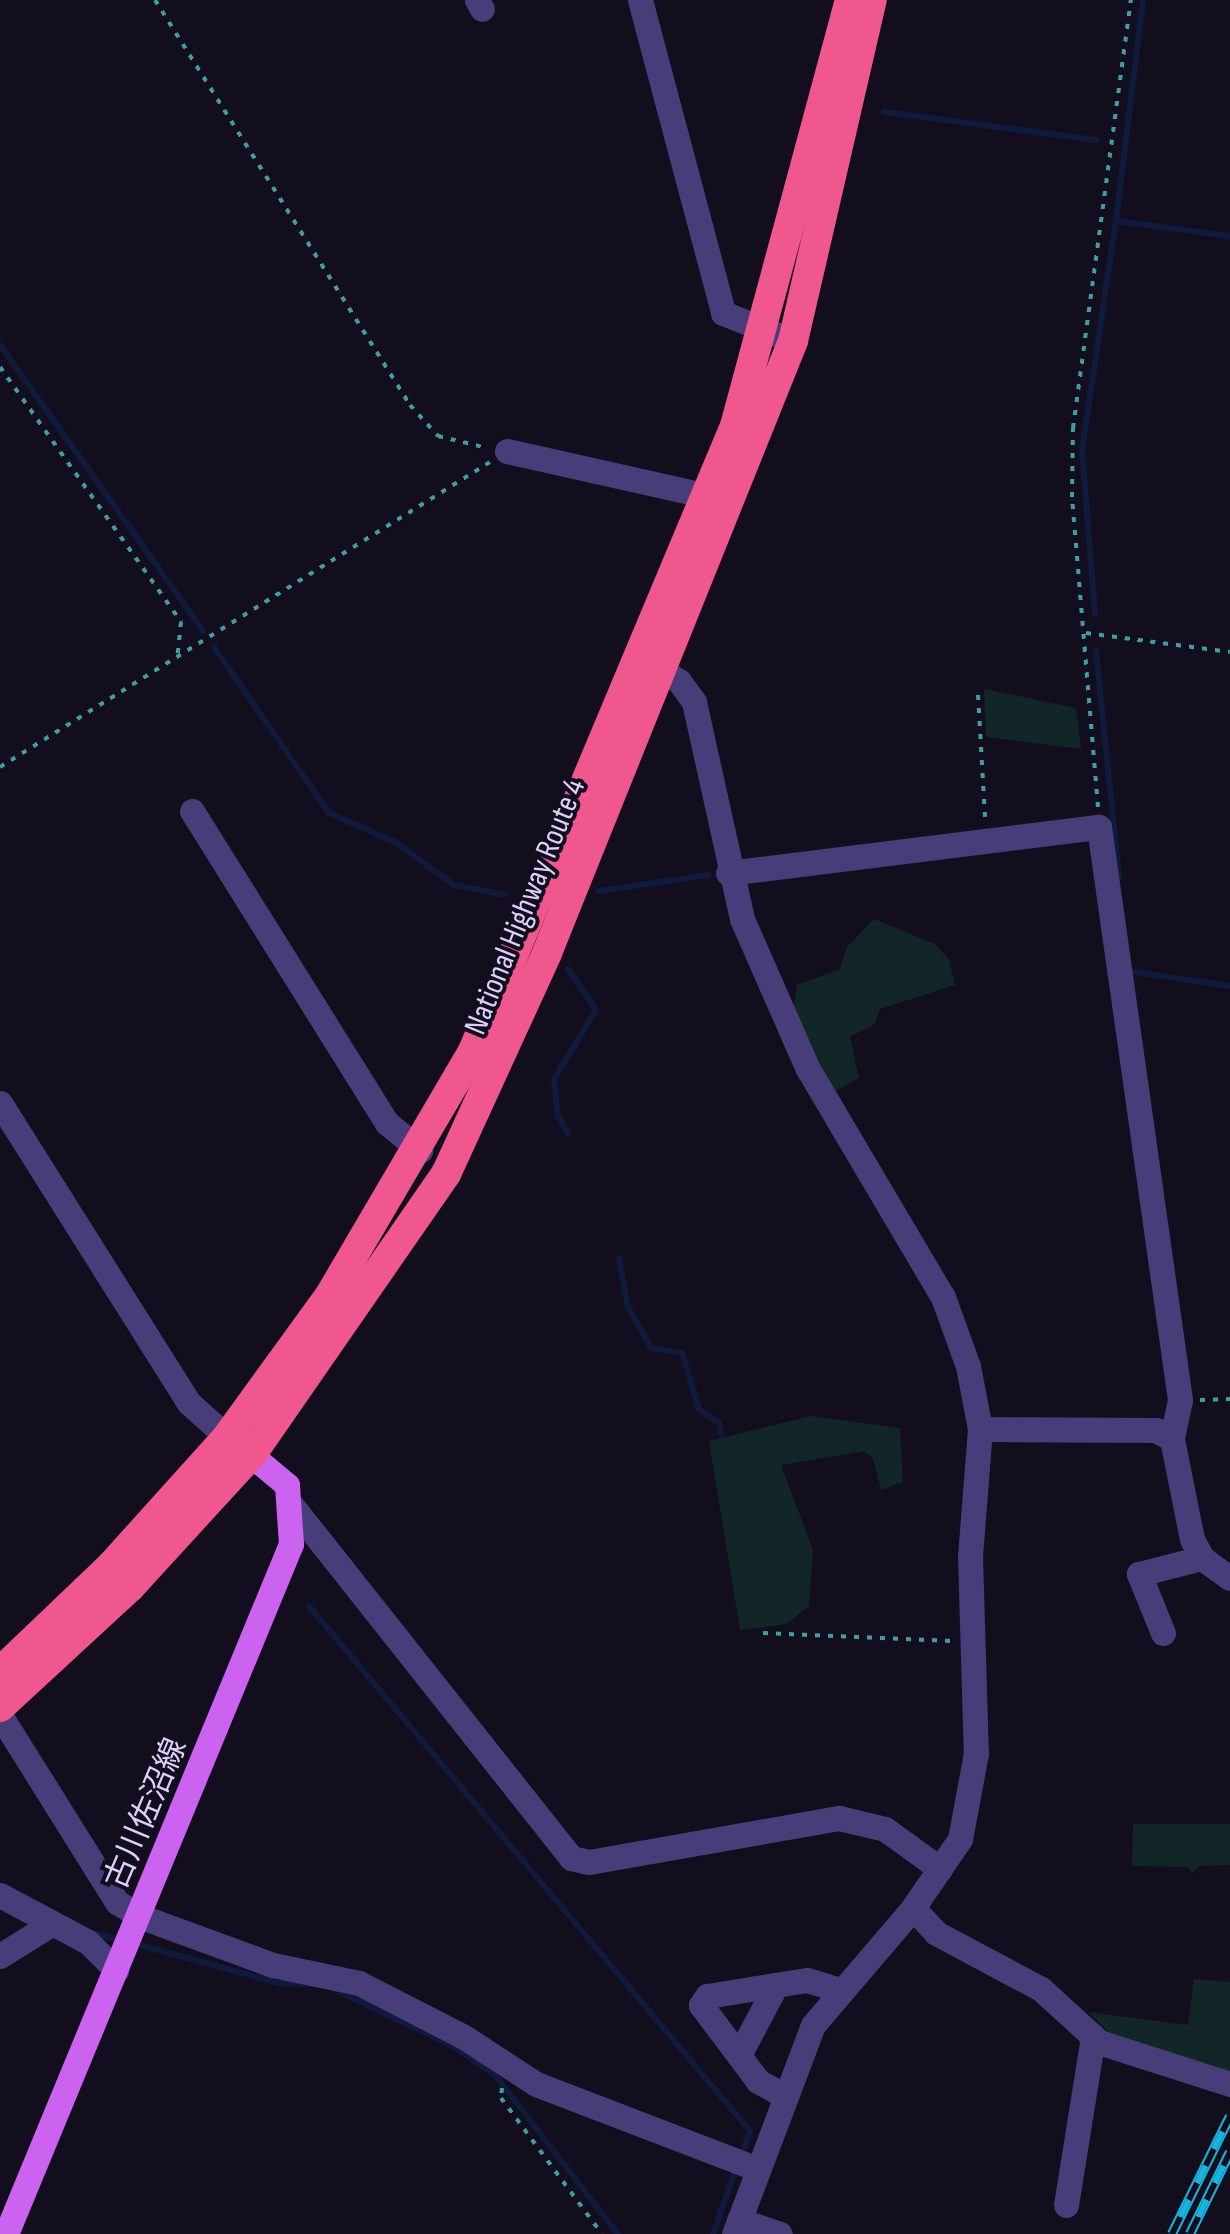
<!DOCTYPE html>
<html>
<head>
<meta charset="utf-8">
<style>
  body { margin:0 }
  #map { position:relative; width:1230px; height:2234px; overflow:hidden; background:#130e1e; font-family:"Sofia Sans Condensed","Noto Sans JP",sans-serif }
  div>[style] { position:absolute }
  .green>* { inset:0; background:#122627 }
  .stream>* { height:6px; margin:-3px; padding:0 3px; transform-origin:3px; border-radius:3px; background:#0f1b3c }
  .path>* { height:4px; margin-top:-2px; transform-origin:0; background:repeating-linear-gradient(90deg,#39a0a5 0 5px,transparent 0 13px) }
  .minor>* { height:25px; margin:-12.5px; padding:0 12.5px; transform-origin:12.5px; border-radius:12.5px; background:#473e79 }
  .major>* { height:25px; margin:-12.5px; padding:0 12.5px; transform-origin:12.5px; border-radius:12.5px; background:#cb62f0 }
  .highway>* { height:30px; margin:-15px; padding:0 15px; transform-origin:15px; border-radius:15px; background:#ef578e }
  .rail>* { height:10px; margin-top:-5px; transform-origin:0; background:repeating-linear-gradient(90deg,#130e1e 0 19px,#16b5e0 0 38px); box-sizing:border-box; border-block:2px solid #16b5e0 }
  span { translate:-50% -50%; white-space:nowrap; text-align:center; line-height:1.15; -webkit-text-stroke:8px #130e1e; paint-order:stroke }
  .street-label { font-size:32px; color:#dad0fa }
</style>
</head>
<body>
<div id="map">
  <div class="green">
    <i style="clip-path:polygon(984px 689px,1076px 708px,1081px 749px,986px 737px)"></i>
    <i style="clip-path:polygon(874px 919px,935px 944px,949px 960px,955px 985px,880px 1009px,875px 1024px,850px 1037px,859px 1078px,833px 1092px,793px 1010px,797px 985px,840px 969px,847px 947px)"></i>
    <i style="clip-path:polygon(811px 1416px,900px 1428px,903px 1482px,881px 1490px,873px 1459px,864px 1451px,781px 1465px,813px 1550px,809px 1606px,787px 1624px,740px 1630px,709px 1441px)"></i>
    <i style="clip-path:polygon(1133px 1824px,1230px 1824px,1230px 1865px,1199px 1866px,1192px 1874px,1187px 1867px,1132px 1866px)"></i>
    <i style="clip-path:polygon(1194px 1979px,1230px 1982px,1230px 2073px,1115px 2038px,1088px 2012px,1188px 2025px)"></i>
  </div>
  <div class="stream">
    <i style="left:1143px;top:0;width:223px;rotate:97deg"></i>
    <i style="left:1116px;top:221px;width:115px;rotate:7.5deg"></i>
    <i style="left:884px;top:112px;width:214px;rotate:7.5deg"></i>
    <i style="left:0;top:345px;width:351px;rotate:54.6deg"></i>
    <i style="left:1095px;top:614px;width:165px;rotate:-94.5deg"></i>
    <i style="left:1082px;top:450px;width:232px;rotate:-81.6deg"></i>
    <i style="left:214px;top:647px;width:202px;rotate:55.3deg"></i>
    <i style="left:329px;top:813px;width:72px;rotate:23.7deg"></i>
    <i style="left:395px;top:842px;width:73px;rotate:36.1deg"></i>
    <i style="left:454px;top:885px;width:52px;rotate:11.1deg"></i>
    <i style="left:1096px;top:651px;width:228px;rotate:84.2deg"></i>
    <i style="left:599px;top:891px;width:111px;rotate:-8.3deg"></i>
    <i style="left:568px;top:969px;width:50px;rotate:55.7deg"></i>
    <i style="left:596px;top:1010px;width:81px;rotate:121.3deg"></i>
    <i style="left:554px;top:1079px;width:37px;rotate:84deg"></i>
    <i style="left:558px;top:1116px;width:20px;rotate:60deg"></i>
    <i style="left:1128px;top:971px;width:103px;rotate:8.4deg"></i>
    <i style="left:619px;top:1259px;width:49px;rotate:79.4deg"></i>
    <i style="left:628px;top:1307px;width:47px;rotate:60.7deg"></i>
    <i style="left:651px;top:1348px;width:31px;rotate:9deg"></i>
    <i style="left:682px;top:1353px;width:59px;rotate:73.1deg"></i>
    <i style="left:699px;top:1409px;width:24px;rotate:35deg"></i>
    <i style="left:719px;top:1423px;width:12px;rotate:76deg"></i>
    <i style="left:309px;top:1606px;width:686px;rotate:49.97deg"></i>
    <i style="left:750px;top:2131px;width:28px;rotate:109deg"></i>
    <i style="left:93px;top:1933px;width:28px;rotate:15deg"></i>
    <i style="left:132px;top:1943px;width:152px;rotate:15.2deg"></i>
    <i style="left:279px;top:1983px;width:30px;rotate:2deg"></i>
    <i style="left:336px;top:1990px;width:127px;rotate:25.6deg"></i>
    <i style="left:451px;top:2045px;width:53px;rotate:34.3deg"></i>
    <i style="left:495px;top:2075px;width:201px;rotate:52.3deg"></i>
    <i style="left:713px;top:2234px;width:69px;rotate:-70.5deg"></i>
  </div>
  <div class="path">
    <i style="left:155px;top:0;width:479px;rotate:57.8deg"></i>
    <i style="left:410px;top:405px;width:42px;rotate:47.9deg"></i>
    <i style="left:438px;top:436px;width:50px;rotate:13.8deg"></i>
    <i style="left:0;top:367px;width:313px;rotate:54.6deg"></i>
    <i style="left:181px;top:622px;width:36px;rotate:96deg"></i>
    <i style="left:1086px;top:633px;width:145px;rotate:7.5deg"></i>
    <i style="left:978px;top:695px;width:122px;rotate:86.7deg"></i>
    <i style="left:0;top:767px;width:577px;rotate:-31.9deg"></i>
    <i style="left:1098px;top:807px;width:311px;rotate:-94.8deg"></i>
    <i style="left:1072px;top:497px;width:69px;rotate:-89.2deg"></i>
    <i style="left:1073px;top:428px;width:432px;rotate:-82.3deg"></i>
    <i style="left:1200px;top:1400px;width:30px;rotate:-2deg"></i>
    <i style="left:763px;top:1633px;width:189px;rotate:2.4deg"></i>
    <i style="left:502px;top:2088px;width:10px;rotate:96deg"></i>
    <i style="left:501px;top:2098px;width:169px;rotate:53.4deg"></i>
  </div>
  <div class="minor">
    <i style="left:477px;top:0;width:10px;rotate:61deg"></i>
    <i style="left:640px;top:0;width:324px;rotate:75.1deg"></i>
    <i style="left:723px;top:313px;width:75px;rotate:21.8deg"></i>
    <i style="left:507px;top:451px;width:206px;rotate:12.6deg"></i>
    <i style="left:644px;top:660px;width:41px;rotate:31deg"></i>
    <i style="left:679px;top:681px;width:26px;rotate:54deg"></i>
    <i style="left:694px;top:702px;width:222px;rotate:77.5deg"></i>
    <i style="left:742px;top:919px;width:164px;rotate:66.3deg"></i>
    <i style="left:808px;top:1069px;width:265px;rotate:59.4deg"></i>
    <i style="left:943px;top:1297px;width:73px;rotate:70.1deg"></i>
    <i style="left:968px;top:1366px;width:64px;rotate:79.2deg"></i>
    <i style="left:980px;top:1429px;width:127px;rotate:94.5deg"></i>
    <i style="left:970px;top:1556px;width:197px;rotate:88.3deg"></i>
    <i style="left:976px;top:1753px;width:87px;rotate:100.5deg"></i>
    <i style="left:960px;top:1839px;width:83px;rotate:124.3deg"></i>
    <i style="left:913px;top:1908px;width:154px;rotate:130.5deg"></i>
    <i style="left:813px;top:2025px;width:223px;rotate:110.7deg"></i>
    <i style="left:192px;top:811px;width:368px;rotate:58deg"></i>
    <i style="left:387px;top:1123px;width:43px;rotate:39.3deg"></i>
    <i style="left:728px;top:873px;width:374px;rotate:-7.1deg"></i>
    <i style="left:1099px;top:827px;width:579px;rotate:81.95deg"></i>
    <i style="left:1180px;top:1400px;width:40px;rotate:102deg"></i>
    <i style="left:0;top:1103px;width:355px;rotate:57.8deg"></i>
    <i style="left:189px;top:1403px;width:51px;rotate:41.8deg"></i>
    <i style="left:980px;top:1429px;width:176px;rotate:0.3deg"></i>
    <i style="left:1156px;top:1430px;width:18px;rotate:29deg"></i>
    <i style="left:1172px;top:1439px;width:102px;rotate:78.7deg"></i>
    <i style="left:1192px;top:1539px;width:21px;rotate:62deg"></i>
    <i style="left:1202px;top:1558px;width:34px;rotate:36deg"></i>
    <i style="left:293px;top:1507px;width:448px;rotate:51.6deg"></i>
    <i style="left:571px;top:1858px;width:18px;rotate:13deg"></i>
    <i style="left:589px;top:1862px;width:254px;rotate:-10deg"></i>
    <i style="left:839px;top:1818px;width:47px;rotate:13.4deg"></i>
    <i style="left:885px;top:1829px;width:68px;rotate:36deg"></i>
    <i style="left:1163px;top:1633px;width:64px;rotate:-112.1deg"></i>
    <i style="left:1139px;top:1574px;width:65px;rotate:-14.3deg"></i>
    <i style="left:0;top:1715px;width:221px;rotate:58deg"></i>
    <i style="left:117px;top:1902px;width:26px;rotate:32deg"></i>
    <i style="left:139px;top:1916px;width:143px;rotate:20.1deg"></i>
    <i style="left:273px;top:1965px;width:88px;rotate:11.8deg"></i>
    <i style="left:359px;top:1983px;width:118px;rotate:27.2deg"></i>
    <i style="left:464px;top:2037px;width:86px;rotate:33.1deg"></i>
    <i style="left:536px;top:2084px;width:237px;rotate:21deg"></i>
    <i style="left:0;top:1895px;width:100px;rotate:28.1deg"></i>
    <i style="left:88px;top:1942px;width:40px;rotate:45deg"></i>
    <i style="left:913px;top:1908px;width:34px;rotate:47deg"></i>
    <i style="left:936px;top:1933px;width:119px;rotate:28.1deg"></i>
    <i style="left:1041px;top:1989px;width:79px;rotate:42.4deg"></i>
    <i style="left:1099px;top:2042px;width:138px;rotate:17.8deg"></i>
    <i style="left:0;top:1956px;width:60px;rotate:-32.1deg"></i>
    <i style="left:739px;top:2055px;width:79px;rotate:-62.1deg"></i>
    <i style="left:783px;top:2095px;width:29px;rotate:-151deg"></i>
    <i style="left:758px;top:2081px;width:95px;rotate:-126.9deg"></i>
    <i style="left:701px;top:2005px;width:11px;rotate:-56deg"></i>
    <i style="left:707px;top:1996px;width:101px;rotate:-9.1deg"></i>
    <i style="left:807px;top:1980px;width:34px;rotate:17deg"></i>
    <i style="left:1066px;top:2205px;width:171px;rotate:-80.9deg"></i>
    <i style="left:739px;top:2220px;width:43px;rotate:18.9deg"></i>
  </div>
  <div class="major">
    <i style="left:6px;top:2234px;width:747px;rotate:-67.56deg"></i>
    <i style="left:291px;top:1544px;width:59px;rotate:-93.9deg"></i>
    <i style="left:287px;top:1485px;width:64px;rotate:-140.1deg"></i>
  </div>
  <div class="highway">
    <i style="left:0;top:1672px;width:153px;rotate:-43.7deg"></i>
    <i style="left:111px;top:1566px;width:173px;rotate:-48deg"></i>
    <i style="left:227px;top:1437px;width:175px;rotate:-54deg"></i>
    <i style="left:330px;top:1295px;width:283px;rotate:-59.6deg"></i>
    <i style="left:473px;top:1051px;width:678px;rotate:-67.26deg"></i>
    <i style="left:735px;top:426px;width:441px;rotate:-74.9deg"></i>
    <i style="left:0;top:1707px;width:177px;rotate:-42.7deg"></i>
    <i style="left:130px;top:1587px;width:180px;rotate:-47.5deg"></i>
    <i style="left:252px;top:1454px;width:341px;rotate:-55.3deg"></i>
    <i style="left:446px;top:1174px;width:243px;rotate:-65.4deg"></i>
    <i style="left:547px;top:953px;width:660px;rotate:-68.1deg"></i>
    <i style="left:793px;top:341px;width:350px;rotate:-77deg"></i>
  </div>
  <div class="rail">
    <i style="left:1172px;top:2234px;width:131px;rotate:-63.8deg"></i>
    <i style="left:1190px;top:2234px;width:91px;rotate:-64deg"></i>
  </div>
  <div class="street-label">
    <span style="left:526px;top:907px;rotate:-68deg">National Highway Route 4</span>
    <span style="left:147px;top:1814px;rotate:-67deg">古川佐沼線</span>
  </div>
</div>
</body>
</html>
